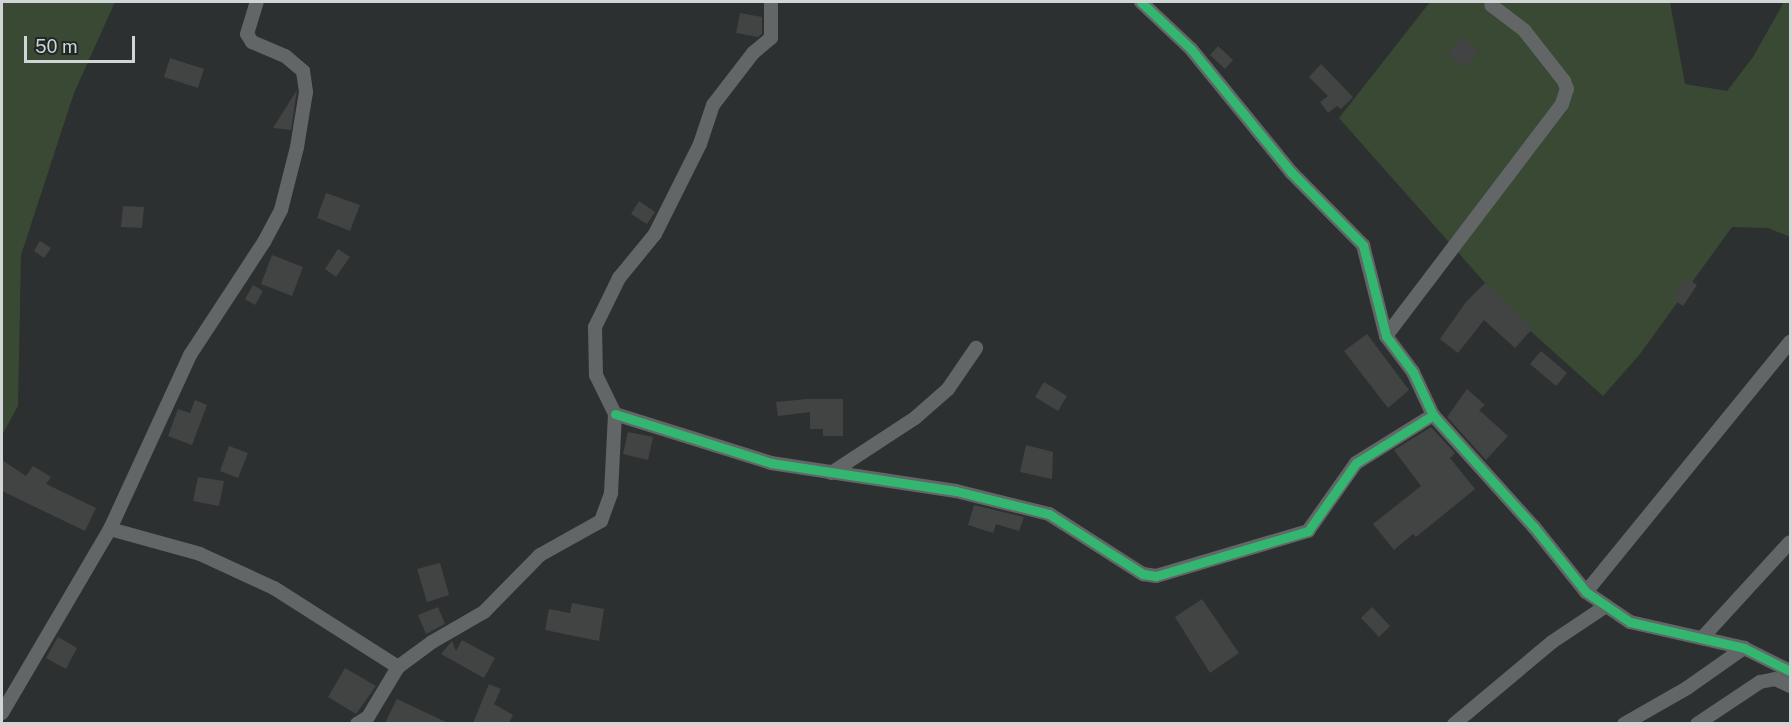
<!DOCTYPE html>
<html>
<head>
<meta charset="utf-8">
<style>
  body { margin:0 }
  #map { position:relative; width:1792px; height:725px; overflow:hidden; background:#2c3030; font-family:"Public Sans",sans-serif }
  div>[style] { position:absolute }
  .green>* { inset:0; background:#394933 }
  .building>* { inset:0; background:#414443 }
  .minor>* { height:14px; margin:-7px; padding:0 7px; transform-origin:7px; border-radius:7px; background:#636666 }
  .cycleway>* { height:9px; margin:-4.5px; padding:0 4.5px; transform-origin:4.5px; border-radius:4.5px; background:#33b770 }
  span { translate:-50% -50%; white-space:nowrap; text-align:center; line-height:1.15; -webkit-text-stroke:4.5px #202828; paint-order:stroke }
  .frame { position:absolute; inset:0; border:3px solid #d0d5d5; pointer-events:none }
  .scale { position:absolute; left:24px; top:36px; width:111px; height:27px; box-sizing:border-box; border:3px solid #d0d5d5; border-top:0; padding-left:8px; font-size:18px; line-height:21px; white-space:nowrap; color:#d0d5d5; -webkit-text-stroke:4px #202828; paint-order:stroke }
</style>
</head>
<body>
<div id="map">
  <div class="green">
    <i style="clip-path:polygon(2px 2px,115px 2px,74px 93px,21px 255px,18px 406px,2px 435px)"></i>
    <i style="clip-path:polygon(1430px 2px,1670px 2px,1685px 84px,1727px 91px,1753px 57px,1784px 2px,1790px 2px,1790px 237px,1768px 228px,1732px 227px,1640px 354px,1603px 396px,1517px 319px,1339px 118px)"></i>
  </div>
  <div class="building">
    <i style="clip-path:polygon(740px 13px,762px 17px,762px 34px,758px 37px,736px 33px)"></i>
    <i style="clip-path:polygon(1461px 36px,1479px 49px,1466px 68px,1448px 55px)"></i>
    <i style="clip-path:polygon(1218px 46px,1233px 60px,1225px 69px,1210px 55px)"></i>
    <i style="clip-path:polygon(170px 58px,204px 69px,198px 88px,164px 77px)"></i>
    <i style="clip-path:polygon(1321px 64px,1353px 97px,1341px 109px,1337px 106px,1328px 113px,1320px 102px,1328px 96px,1309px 77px)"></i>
    <i style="clip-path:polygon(297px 90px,291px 130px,273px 128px)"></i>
    <i style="clip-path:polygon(326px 193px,360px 205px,350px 231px,317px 218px)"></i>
    <i style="clip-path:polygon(639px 201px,655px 212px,647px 224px,631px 214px)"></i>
    <i style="clip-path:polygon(123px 206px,144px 207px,142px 228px,121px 227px)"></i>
    <i style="clip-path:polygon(40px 241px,51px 248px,44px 258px,34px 251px)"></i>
    <i style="clip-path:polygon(338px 249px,350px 257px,336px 277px,325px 269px)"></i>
    <i style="clip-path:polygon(272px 255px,303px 267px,292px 296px,261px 284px)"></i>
    <i style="clip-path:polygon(1686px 277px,1697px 285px,1683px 306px,1672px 299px)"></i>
    <i style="clip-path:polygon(1485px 283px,1533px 328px,1515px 348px,1484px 320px,1458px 353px,1440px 339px,1466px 302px)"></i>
    <i style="clip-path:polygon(253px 285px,263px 291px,255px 305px,245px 299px)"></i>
    <i style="clip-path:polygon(1367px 334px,1409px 390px,1388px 408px,1344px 351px)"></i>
    <i style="clip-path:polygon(1541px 351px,1567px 373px,1556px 386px,1530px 364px)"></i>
    <i style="clip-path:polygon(1044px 382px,1067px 396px,1058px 411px,1035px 397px)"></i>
    <i style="clip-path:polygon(1467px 389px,1485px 405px,1479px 410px,1508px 436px,1486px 460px,1447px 417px)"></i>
    <i style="clip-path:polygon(807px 399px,843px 399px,843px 436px,823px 436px,823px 429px,810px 429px,810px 412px,778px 416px,776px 402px)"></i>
    <i style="clip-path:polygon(195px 400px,207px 405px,192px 445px,168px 436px,178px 409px,190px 413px)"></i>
    <i style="clip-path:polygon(1431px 427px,1455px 453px,1450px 458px,1475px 489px,1416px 537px,1413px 534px,1394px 550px,1373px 524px,1421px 486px,1394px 450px)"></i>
    <i style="clip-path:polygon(628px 432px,653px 437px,648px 460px,623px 454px)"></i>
    <i style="clip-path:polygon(1026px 445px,1053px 452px,1052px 479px,1020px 472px)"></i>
    <i style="clip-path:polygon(229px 446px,248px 453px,238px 478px,220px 471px)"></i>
    <i style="clip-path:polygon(2px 460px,26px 476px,33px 466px,51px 477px,46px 484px,96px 508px,85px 531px,2px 491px)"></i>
    <i style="clip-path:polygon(198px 477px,224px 481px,219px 506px,193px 501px)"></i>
    <i style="clip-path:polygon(974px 505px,1024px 517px,1019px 531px,996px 524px,993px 533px,968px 525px)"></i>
    <i style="clip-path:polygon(440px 563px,449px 595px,427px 602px,417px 569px)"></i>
    <i style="clip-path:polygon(1202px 599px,1239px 653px,1210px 673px,1175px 617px)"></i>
    <i style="clip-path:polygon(572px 603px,604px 609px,599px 641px,545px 630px,549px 609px,570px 613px)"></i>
    <i style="clip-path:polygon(438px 607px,445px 624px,426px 634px,418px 615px)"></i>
    <i style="clip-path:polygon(1372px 607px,1390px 626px,1379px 637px,1361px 618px)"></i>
    <i style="clip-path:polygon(58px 637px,77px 648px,66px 669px,46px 658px)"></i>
    <i style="clip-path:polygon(462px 640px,495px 658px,484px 678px,441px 654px,452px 641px,456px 651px)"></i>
    <i style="clip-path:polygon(345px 668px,376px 686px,356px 714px,328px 697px)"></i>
    <i style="clip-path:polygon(489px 684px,501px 689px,494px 704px,513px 715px,509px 723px,473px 723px)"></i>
    <i style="clip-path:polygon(397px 699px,448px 723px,385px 723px)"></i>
  </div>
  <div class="minor">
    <i style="left:1141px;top:2px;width:69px;rotate:43.2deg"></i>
    <i style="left:1191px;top:49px;width:159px;rotate:50.9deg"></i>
    <i style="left:1291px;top:172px;width:103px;rotate:45.4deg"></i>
    <i style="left:1363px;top:245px;width:94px;rotate:75.8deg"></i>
    <i style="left:1386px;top:336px;width:45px;rotate:53.1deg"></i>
    <i style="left:1413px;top:372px;width:47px;rotate:65.1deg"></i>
    <i style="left:1433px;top:415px;width:151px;rotate:48deg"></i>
    <i style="left:1534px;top:527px;width:83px;rotate:51.3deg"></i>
    <i style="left:1586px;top:592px;width:53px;rotate:34.3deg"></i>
    <i style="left:1630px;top:622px;width:117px;rotate:12.8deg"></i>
    <i style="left:1744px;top:648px;width:51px;rotate:26.6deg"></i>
    <i style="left:1386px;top:336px;width:291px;rotate:-52.8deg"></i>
    <i style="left:1562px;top:104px;width:16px;rotate:-72deg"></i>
    <i style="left:1567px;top:89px;width:9px;rotate:-111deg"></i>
    <i style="left:1564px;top:81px;width:65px;rotate:-128.1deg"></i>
    <i style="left:1524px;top:30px;width:41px;rotate:-142.9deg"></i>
    <i style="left:615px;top:414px;width:164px;rotate:17.4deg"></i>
    <i style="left:771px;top:463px;width:187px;rotate:8.6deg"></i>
    <i style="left:956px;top:491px;width:96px;rotate:13.9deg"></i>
    <i style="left:1049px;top:514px;width:112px;rotate:32.6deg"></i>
    <i style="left:1143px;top:574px;width:13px;rotate:9deg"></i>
    <i style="left:1156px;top:576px;width:159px;rotate:-16.5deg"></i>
    <i style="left:1308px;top:531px;width:83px;rotate:-54.8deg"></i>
    <i style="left:1356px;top:463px;width:91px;rotate:-31.9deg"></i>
    <i style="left:831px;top:473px;width:100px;rotate:-33.2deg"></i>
    <i style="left:915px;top:418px;width:44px;rotate:-41.3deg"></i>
    <i style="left:948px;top:389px;width:50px;rotate:-55.7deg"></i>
    <i style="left:110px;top:529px;width:93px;rotate:15.5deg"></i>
    <i style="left:200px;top:554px;width:81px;rotate:24.7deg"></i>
    <i style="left:274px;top:588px;width:147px;rotate:32.5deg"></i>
    <i style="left:1586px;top:592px;width:323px;rotate:-50.8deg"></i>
    <i style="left:1702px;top:638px;width:130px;rotate:-47.5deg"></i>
    <i style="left:2px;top:713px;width:213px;rotate:-59.6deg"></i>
    <i style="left:110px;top:529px;width:192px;rotate:-65.3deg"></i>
    <i style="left:190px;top:355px;width:135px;rotate:-56.8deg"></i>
    <i style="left:264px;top:242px;width:36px;rotate:-62deg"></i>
    <i style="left:281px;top:210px;width:65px;rotate:-75.7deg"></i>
    <i style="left:297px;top:147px;width:56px;rotate:-80.7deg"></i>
    <i style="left:306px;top:92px;width:21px;rotate:-98deg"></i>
    <i style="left:303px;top:71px;width:23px;rotate:-140deg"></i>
    <i style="left:285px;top:56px;width:36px;rotate:-157deg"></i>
    <i style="left:252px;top:42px;width:9px;rotate:-122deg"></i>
    <i style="left:247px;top:34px;width:34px;rotate:-73deg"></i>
    <i style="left:357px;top:724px;width:13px;rotate:-32deg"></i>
    <i style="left:368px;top:717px;width:58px;rotate:-59deg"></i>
    <i style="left:398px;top:667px;width:42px;rotate:-36.3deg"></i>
    <i style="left:432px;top:642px;width:60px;rotate:-30deg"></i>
    <i style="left:484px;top:612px;width:80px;rotate:-45.5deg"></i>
    <i style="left:540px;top:555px;width:70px;rotate:-29.1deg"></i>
    <i style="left:601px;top:521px;width:30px;rotate:-70deg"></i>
    <i style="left:611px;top:493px;width:79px;rotate:-87.1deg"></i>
    <i style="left:615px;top:414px;width:43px;rotate:-116deg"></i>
    <i style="left:596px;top:375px;width:48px;rotate:-91.2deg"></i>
    <i style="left:595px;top:327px;width:55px;rotate:-63.9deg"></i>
    <i style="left:619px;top:278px;width:57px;rotate:-50.7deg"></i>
    <i style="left:655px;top:234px;width:101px;rotate:-63.4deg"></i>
    <i style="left:700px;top:144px;width:41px;rotate:-71.6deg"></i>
    <i style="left:713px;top:105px;width:66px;rotate:-52.4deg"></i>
    <i style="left:753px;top:53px;width:23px;rotate:-40deg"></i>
    <i style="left:771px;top:38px;width:36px;rotate:-90deg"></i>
    <i style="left:1454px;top:724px;width:128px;rotate:-39.9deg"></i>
    <i style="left:1552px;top:642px;width:65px;rotate:-33.7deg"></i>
    <i style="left:1624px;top:724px;width:73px;rotate:-29.7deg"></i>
    <i style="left:1687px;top:688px;width:70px;rotate:-35.1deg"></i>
    <i style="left:1697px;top:724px;width:76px;rotate:-33.7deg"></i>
    <i style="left:1760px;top:682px;width:15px;rotate:-11deg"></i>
    <i style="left:1775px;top:679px;width:17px;rotate:25deg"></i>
  </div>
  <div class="cycleway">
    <i style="left:1141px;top:2px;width:69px;rotate:43.2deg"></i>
    <i style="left:1191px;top:49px;width:159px;rotate:50.9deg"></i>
    <i style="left:1291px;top:172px;width:103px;rotate:45.4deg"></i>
    <i style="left:1363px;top:245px;width:94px;rotate:75.8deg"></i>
    <i style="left:1386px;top:336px;width:45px;rotate:53.1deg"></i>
    <i style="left:1413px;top:372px;width:47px;rotate:65.1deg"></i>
    <i style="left:1433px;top:415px;width:151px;rotate:48deg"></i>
    <i style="left:1534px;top:527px;width:83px;rotate:51.3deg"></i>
    <i style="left:1586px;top:592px;width:53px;rotate:34.3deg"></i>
    <i style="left:1630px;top:622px;width:117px;rotate:12.8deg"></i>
    <i style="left:1744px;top:648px;width:51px;rotate:26.6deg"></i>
    <i style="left:615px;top:414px;width:164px;rotate:17.4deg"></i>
    <i style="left:771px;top:463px;width:187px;rotate:8.6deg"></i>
    <i style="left:956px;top:491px;width:96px;rotate:13.9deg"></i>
    <i style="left:1049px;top:514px;width:112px;rotate:32.6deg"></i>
    <i style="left:1143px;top:574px;width:13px;rotate:9deg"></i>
    <i style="left:1156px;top:576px;width:159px;rotate:-16.5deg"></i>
    <i style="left:1308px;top:531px;width:83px;rotate:-54.8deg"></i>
    <i style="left:1356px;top:463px;width:91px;rotate:-31.9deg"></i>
  </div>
  <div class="frame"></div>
  <div class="scale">50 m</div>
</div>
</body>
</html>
